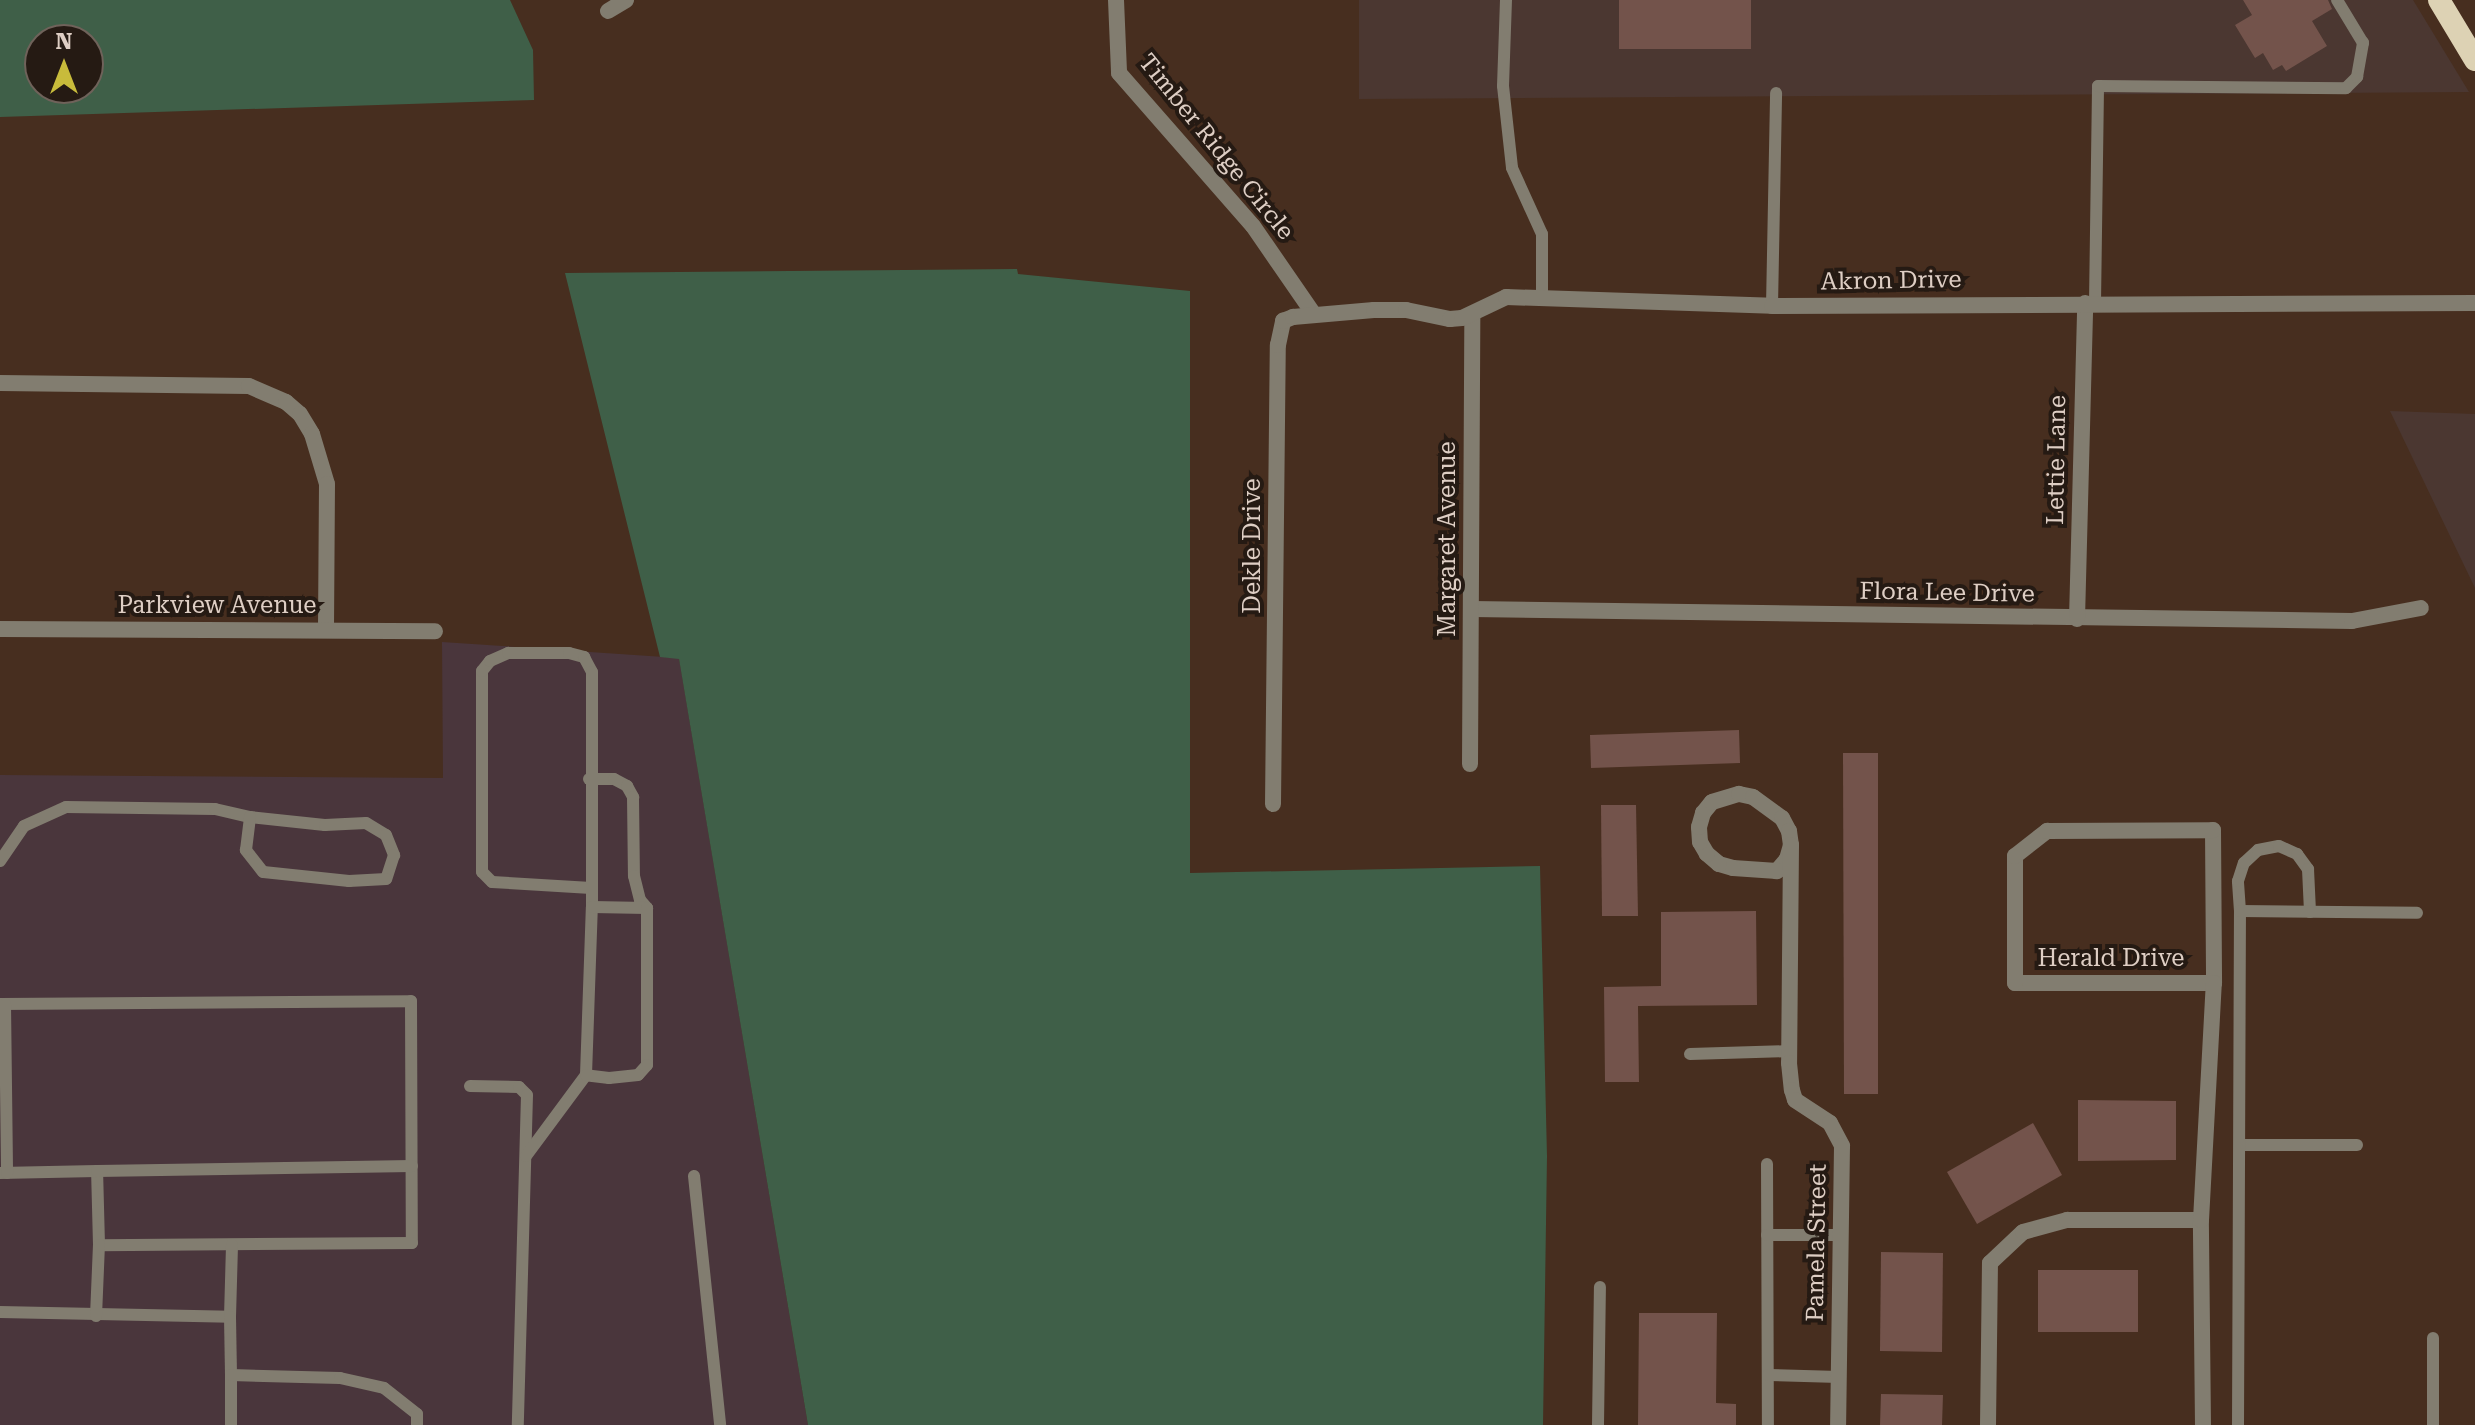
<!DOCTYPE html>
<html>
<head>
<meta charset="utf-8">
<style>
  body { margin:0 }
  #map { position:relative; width:2475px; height:1425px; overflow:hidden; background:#472e1f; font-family:"Roboto Serif",serif }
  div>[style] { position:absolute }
  .commercial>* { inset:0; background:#4b3731 }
  .industrial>* { inset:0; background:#4a363c }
  .green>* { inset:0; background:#3f5f48 }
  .building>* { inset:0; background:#73534b }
  .service>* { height:12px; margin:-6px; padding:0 6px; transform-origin:6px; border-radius:6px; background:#827d70 }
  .minor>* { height:16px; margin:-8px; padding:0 8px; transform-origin:8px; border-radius:8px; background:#827d70 }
  .trunk>* { height:22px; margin:-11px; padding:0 11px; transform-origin:11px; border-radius:11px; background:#ddd2b4 }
  span { translate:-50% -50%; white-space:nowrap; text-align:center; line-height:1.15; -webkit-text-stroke:8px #251a13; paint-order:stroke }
  .street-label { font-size:24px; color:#decec4 }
  .north { position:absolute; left:24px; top:24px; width:80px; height:80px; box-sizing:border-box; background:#251a13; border:2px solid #6f625a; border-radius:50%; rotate:0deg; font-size:22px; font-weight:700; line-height:32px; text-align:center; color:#decec4 }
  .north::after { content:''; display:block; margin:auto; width:28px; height:36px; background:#c8bb3b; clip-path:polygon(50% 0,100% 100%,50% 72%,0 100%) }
</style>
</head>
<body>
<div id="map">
  <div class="commercial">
    <i style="clip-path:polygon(1359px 0,2413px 0,2469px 92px,1359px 99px)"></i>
    <i style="clip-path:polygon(2390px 411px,2475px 414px,2475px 588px)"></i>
  </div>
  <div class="industrial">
    <i style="clip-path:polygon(442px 642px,679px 658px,808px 1425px,0 1425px,0 775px,443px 778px)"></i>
  </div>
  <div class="green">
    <i style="clip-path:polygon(evenodd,0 0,510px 0,533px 50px,534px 100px,0 117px,0 0,88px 40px,88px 88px,40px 88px,40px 40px,88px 40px)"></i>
    <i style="clip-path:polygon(1017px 269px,1018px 274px,1190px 291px,1190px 873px,1540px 866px,1547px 1156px,1543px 1425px,808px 1425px,679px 659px,660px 657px,565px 273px)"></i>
  </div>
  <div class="building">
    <i style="clip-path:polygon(1619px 0,1751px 0,1751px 49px,1619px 49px)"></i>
    <i style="clip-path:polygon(2243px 0,2328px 0,2332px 9px,2312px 21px,2327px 46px,2286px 71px,2282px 65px,2273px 70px,2263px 53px,2255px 58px,2235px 25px,2252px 15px)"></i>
    <i style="clip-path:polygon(1739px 730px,1740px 763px,1591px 768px,1590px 735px)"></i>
    <i style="clip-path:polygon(1843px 753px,1878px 753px,1878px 1094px,1844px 1094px)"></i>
    <i style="clip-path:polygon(1601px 805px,1636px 805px,1638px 916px,1602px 916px)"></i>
    <i style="clip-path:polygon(1756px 911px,1757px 1005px,1638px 1006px,1639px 1082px,1605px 1082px,1604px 987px,1661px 986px,1661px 912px)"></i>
    <i style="clip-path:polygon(2078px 1100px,2176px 1101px,2176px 1160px,2078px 1161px)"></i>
    <i style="clip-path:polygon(2033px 1123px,2062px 1175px,1977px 1224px,1947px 1172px)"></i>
    <i style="clip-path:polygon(1881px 1252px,1943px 1253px,1942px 1352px,1880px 1351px)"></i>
    <i style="clip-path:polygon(2038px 1270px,2138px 1270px,2138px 1332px,2038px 1332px)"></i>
    <i style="clip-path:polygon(1639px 1313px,1717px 1313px,1716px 1403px,1736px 1404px,1736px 1425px,1638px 1425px)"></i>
    <i style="clip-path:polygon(1881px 1394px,1943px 1395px,1942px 1425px,1880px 1425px)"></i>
  </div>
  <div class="service">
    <i style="left:1506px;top:0;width:86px;rotate:92deg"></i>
    <i style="left:1503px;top:86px;width:82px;rotate:83.7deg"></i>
    <i style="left:1512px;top:168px;width:72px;rotate:65.6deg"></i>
    <i style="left:1542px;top:234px;width:64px;rotate:90deg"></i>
    <i style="left:2095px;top:303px;width:217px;rotate:-89.2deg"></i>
    <i style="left:2098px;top:86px;width:248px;rotate:0.5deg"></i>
    <i style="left:2346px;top:88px;width:16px;rotate:-45deg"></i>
    <i style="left:2357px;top:77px;width:35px;rotate:-80deg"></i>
    <i style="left:2363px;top:43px;width:50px;rotate:-121.2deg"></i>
    <i style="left:1772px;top:306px;width:213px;rotate:-88.9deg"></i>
    <i style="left:589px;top:779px;width:25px"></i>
    <i style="left:614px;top:779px;width:15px;rotate:28deg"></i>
    <i style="left:627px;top:786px;width:13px;rotate:61deg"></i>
    <i style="left:633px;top:797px;width:79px;rotate:89.3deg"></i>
    <i style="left:634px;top:876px;width:25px;rotate:76deg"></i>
    <i style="left:640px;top:900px;width:11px;rotate:49deg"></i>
    <i style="left:0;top:861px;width:42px;rotate:-55.6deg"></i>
    <i style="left:24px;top:826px;width:46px;rotate:-24.3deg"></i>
    <i style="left:66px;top:807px;width:149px;rotate:0.8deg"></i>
    <i style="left:215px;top:809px;width:36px;rotate:13deg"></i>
    <i style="left:250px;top:817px;width:75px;rotate:6.1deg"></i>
    <i style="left:325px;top:825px;width:41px;rotate:-2.8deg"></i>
    <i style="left:366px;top:823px;width:23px;rotate:31deg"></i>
    <i style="left:386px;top:835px;width:22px;rotate:68deg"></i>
    <i style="left:394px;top:855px;width:25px;rotate:108deg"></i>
    <i style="left:386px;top:879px;width:37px;rotate:177deg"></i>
    <i style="left:349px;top:881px;width:86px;rotate:-174deg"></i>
    <i style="left:263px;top:872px;width:28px;rotate:-128deg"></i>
    <i style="left:246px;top:850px;width:33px;rotate:-83deg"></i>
    <i style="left:591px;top:888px;width:99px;rotate:-176.5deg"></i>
    <i style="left:492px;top:882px;width:14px;rotate:-135deg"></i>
    <i style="left:482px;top:872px;width:201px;rotate:-90deg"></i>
    <i style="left:482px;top:671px;width:13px;rotate:-51deg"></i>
    <i style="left:490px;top:661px;width:20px;rotate:-24deg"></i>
    <i style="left:508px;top:653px;width:61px"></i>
    <i style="left:569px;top:653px;width:16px;rotate:15deg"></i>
    <i style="left:584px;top:657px;width:17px;rotate:62deg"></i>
    <i style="left:592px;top:672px;width:235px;rotate:90deg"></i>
    <i style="left:2240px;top:911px;width:30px;rotate:-94deg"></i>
    <i style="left:2238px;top:881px;width:19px;rotate:-72deg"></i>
    <i style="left:2244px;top:863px;width:19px;rotate:-43deg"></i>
    <i style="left:2258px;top:850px;width:21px;rotate:-11deg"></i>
    <i style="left:2279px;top:846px;width:20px;rotate:24deg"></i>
    <i style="left:2297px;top:854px;width:19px;rotate:54deg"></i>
    <i style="left:2308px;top:869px;width:43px;rotate:87.3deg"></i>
    <i style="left:0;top:1004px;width:411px;rotate:-0.4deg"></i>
    <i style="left:411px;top:1001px;width:242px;rotate:89.8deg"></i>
    <i style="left:412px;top:1243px;width:313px;rotate:179.6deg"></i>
    <i style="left:99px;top:1245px;width:74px;rotate:-91.5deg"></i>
    <i style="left:97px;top:1171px;width:97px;rotate:178.8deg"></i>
    <i style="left:5px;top:1004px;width:169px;rotate:89.3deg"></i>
    <i style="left:1690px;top:1054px;width:99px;rotate:-1.7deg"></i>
    <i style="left:470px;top:1086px;width:49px;rotate:1.2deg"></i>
    <i style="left:519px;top:1087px;width:11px;rotate:45deg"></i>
    <i style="left:527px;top:1095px;width:330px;rotate:91.6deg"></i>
    <i style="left:2240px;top:1145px;width:117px"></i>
    <i style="left:526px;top:1156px;width:101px;rotate:-53.5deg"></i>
    <i style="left:586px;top:1075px;width:168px;rotate:-88deg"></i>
    <i style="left:592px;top:907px;width:55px;rotate:1deg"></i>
    <i style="left:647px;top:908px;width:157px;rotate:90deg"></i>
    <i style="left:647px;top:1065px;width:13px;rotate:132deg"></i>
    <i style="left:638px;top:1075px;width:29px;rotate:174deg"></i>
    <i style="left:609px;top:1078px;width:23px;rotate:-173deg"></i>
    <i style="left:1767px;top:1164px;width:261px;rotate:89.8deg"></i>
    <i style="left:97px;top:1171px;width:315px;rotate:-0.9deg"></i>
    <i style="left:694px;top:1176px;width:250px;rotate:84deg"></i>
    <i style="left:1767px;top:1235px;width:74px"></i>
    <i style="left:0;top:1312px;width:230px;rotate:1.2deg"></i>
    <i style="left:230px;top:1317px;width:72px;rotate:-88.4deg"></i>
    <i style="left:96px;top:1316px;width:71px;rotate:-87.6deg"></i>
    <i style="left:230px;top:1317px;width:58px;rotate:89deg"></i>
    <i style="left:2433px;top:1338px;width:87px;rotate:90deg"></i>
    <i style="left:1768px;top:1375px;width:71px;rotate:1.6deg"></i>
    <i style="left:231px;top:1425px;width:50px;rotate:-90deg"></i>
    <i style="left:231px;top:1375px;width:109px;rotate:1.6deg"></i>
    <i style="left:340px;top:1378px;width:45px;rotate:12.8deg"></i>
    <i style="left:384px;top:1388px;width:42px;rotate:38.2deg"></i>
    <i style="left:417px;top:1414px;width:11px;rotate:90deg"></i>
    <i style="left:1598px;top:1425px;width:138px;rotate:-89.2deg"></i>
    <i style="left:2238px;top:1425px;width:514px;rotate:-89.78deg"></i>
    <i style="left:2240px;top:911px;width:177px;rotate:0.6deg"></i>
  </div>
  <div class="minor">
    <i style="left:1116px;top:0;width:73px;rotate:87.6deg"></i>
    <i style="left:1119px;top:73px;width:203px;rotate:48.8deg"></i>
    <i style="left:1253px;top:226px;width:106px;rotate:55.4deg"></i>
    <i style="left:608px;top:11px;width:21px;rotate:-31deg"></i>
    <i style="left:0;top:383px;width:249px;rotate:0.7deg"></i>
    <i style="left:249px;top:386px;width:40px;rotate:23.4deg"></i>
    <i style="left:286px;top:402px;width:18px;rotate:41deg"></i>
    <i style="left:300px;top:414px;width:23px;rotate:59deg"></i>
    <i style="left:312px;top:434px;width:52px;rotate:73.3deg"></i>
    <i style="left:327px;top:484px;width:146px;rotate:90.4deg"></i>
    <i style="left:1472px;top:609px;width:880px;rotate:0.78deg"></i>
    <i style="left:2352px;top:621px;width:70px;rotate:-10.7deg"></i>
    <i style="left:2077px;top:619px;width:316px;rotate:-88.5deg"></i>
    <i style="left:0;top:629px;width:435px;rotate:0.3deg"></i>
    <i style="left:1470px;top:764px;width:450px;rotate:-89.7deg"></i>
    <i style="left:1273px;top:804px;width:459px;rotate:-89.4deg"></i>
    <i style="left:1278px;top:345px;width:25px;rotate:-78deg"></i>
    <i style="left:1283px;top:321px;width:11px;rotate:-22deg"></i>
    <i style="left:1293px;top:317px;width:81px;rotate:-4.9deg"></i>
    <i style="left:1374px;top:310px;width:32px"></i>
    <i style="left:1406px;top:310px;width:45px;rotate:11.6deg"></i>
    <i style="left:1450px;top:319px;width:12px;rotate:-5deg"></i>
    <i style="left:1462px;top:318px;width:49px;rotate:-25.5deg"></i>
    <i style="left:1506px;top:297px;width:266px;rotate:1.9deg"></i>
    <i style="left:1772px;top:306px;width:703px;rotate:-0.24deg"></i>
    <i style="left:2213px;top:830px;width:153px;rotate:89.6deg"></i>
    <i style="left:2214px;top:983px;width:199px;rotate:180deg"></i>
    <i style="left:2015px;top:983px;width:127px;rotate:-90deg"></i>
    <i style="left:2015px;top:856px;width:41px;rotate:-38deg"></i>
    <i style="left:2047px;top:831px;width:166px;rotate:-0.3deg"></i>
    <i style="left:1791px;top:845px;width:15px;rotate:106deg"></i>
    <i style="left:1787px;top:859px;width:16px;rotate:130deg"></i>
    <i style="left:1777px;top:871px;width:44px;rotate:-176.1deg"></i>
    <i style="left:1733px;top:868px;width:15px;rotate:-164deg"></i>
    <i style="left:1719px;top:864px;width:16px;rotate:-140deg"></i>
    <i style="left:1707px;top:854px;width:14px;rotate:-120deg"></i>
    <i style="left:1700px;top:842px;width:15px;rotate:-94deg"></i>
    <i style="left:1699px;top:827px;width:15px;rotate:-74deg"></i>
    <i style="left:1703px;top:813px;width:14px;rotate:-51deg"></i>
    <i style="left:1712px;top:802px;width:28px;rotate:-17deg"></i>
    <i style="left:1739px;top:794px;width:14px;rotate:12deg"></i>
    <i style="left:1753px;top:797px;width:36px;rotate:36deg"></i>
    <i style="left:1782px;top:818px;width:15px;rotate:62deg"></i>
    <i style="left:1789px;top:831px;width:14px;rotate:82deg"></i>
    <i style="left:1791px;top:845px;width:218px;rotate:90.5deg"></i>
    <i style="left:1789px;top:1063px;width:27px;rotate:84deg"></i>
    <i style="left:1792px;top:1090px;width:10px;rotate:73deg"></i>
    <i style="left:1795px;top:1100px;width:42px;rotate:33.3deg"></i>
    <i style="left:1830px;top:1123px;width:26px;rotate:62deg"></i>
    <i style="left:1842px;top:1146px;width:279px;rotate:90.8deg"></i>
    <i style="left:1988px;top:1425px;width:162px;rotate:-89.3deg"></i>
    <i style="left:1990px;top:1263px;width:45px;rotate:-43.2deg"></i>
    <i style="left:2023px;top:1232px;width:46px;rotate:-15.3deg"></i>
    <i style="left:2067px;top:1220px;width:134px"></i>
    <i style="left:2203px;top:1425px;width:205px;rotate:-90.6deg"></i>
    <i style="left:2201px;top:1220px;width:237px;rotate:-86.9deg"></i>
  </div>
  <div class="trunk">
    <i style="left:2439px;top:0;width:70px;rotate:59deg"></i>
  </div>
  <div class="street-label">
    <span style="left:1216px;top:147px;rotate:51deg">Timber Ridge Circle</span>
    <span style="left:1891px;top:281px;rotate:-1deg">Akron Drive</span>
    <span style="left:2057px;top:460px;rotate:-89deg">Lettie Lane</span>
    <span style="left:1448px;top:539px;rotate:-90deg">Margaret Avenue</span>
    <span style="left:1253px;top:546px;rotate:-90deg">Dekle Drive</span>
    <span style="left:1947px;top:593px;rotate:1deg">Flora Lee Drive</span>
    <span style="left:217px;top:606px">Parkview Avenue</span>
    <span style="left:2111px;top:959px">Herald Drive</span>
    <span style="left:1817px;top:1243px;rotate:-89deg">Pamela Street</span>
  </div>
  <div class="north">N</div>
</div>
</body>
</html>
